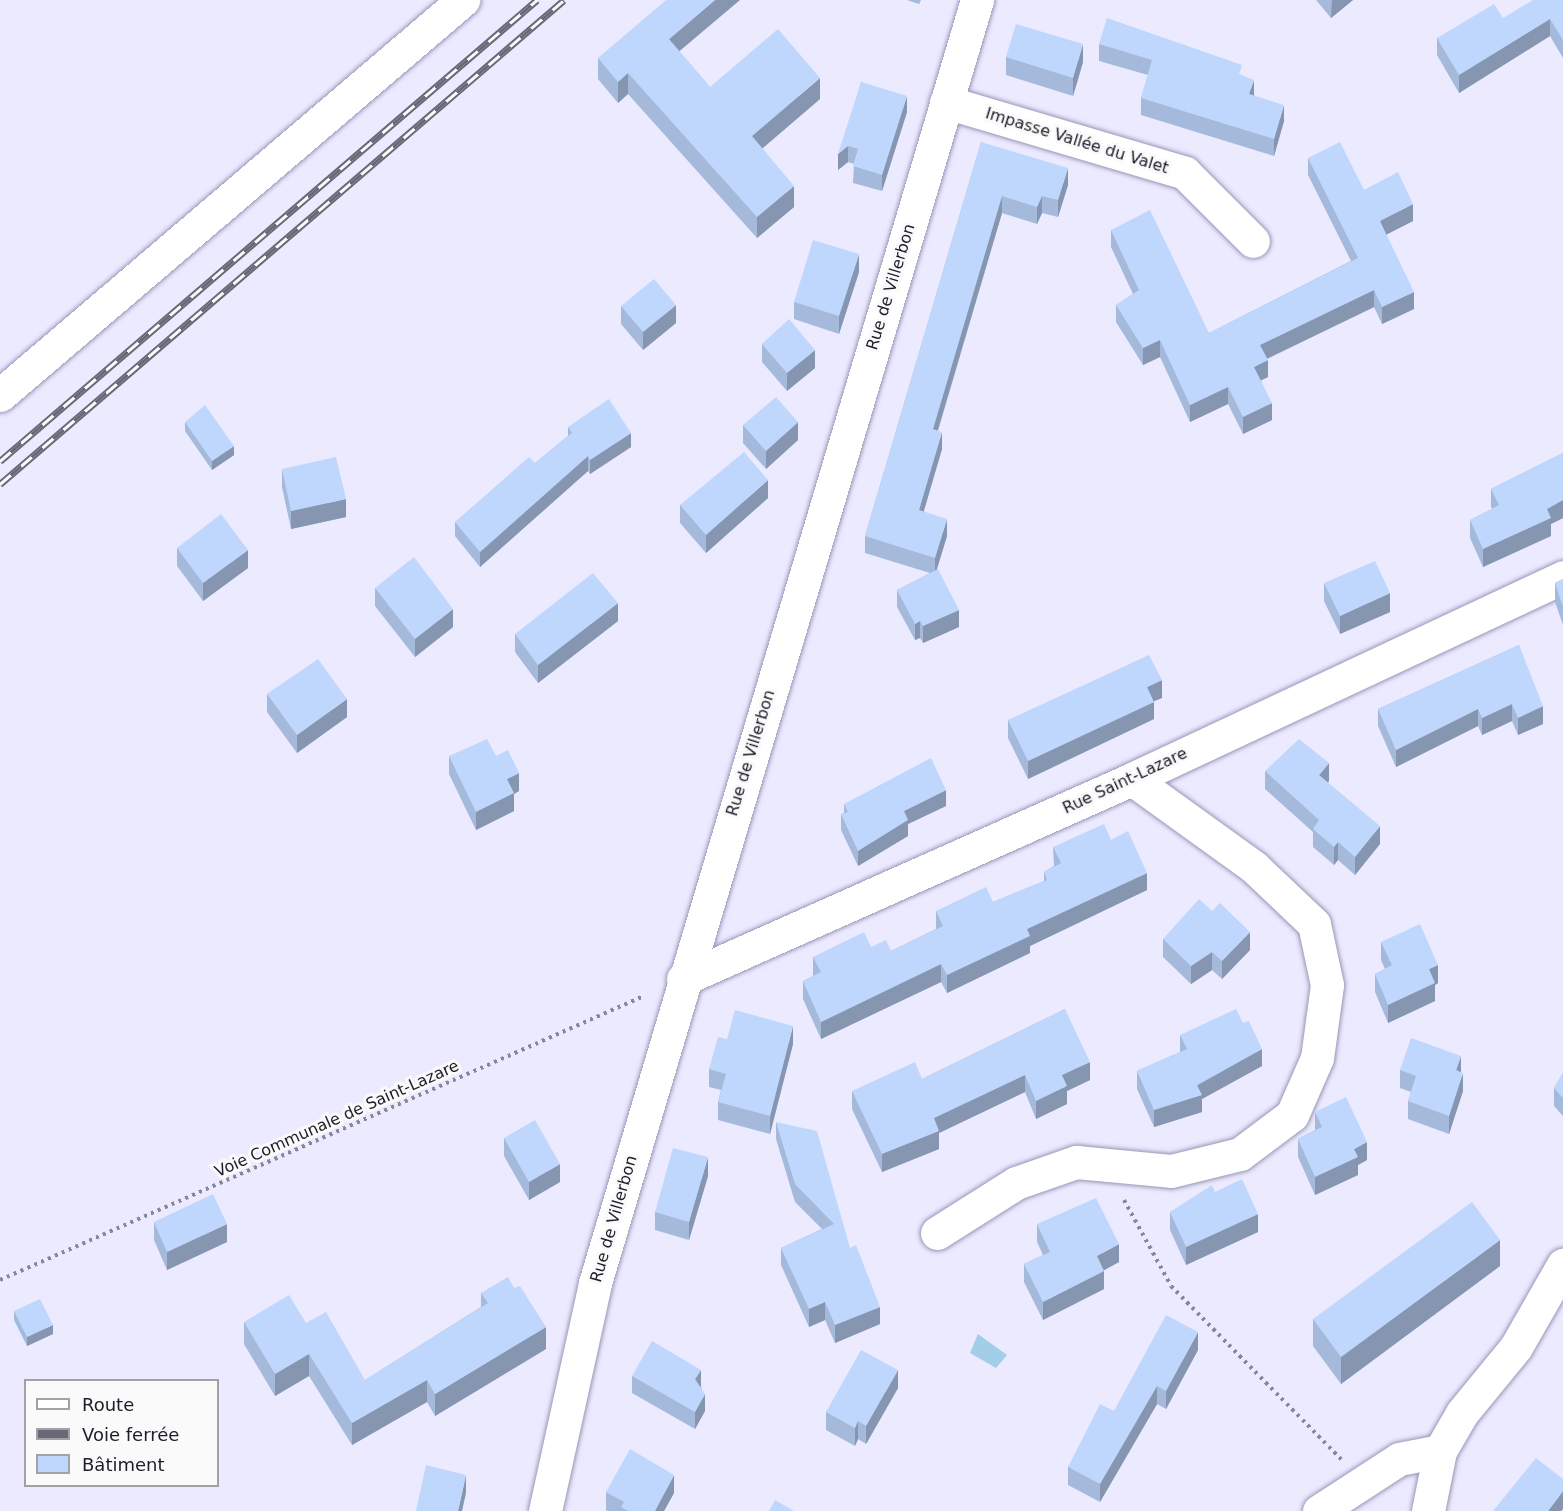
<!DOCTYPE html>
<html>
<head>
<meta charset="utf-8">
<style>
  body { margin:0 }
  #map { position:relative; width:1563px; height:1511px; overflow:hidden; background:#ebeaff; font-family:"DejaVu Sans",sans-serif }
  div>[style] { position:absolute }
  .water>* { inset:0; background:#a2cee7 }
  .path>* { height:4px; margin-top:-2px; transform-origin:0; background:repeating-linear-gradient(90deg,#888798 0 3px,transparent 0 7.5px) }
  .roads { filter:drop-shadow(0 0 2px #9897b7) drop-shadow(0 0 2px #9897b7) }
  .minor>* { height:33px; margin:-16.5px; padding:0 16.5px; transform-origin:16.5px; border-radius:16.5px; background:#fff }
  .rail>* { height:7px; margin-top:-3.5px; transform-origin:0; background:repeating-linear-gradient(90deg,#fafafa 0 14px,#696877 0 28px); box-sizing:border-box; border-block:2px solid #696877 }
  .wall>* { inset:0; background:#a5b9da }
  .shaded-wall>* { inset:0; background:#8696b1 }
  .building>* { inset:0; background:#c0d7fd }
  span { translate:-50% -50%; white-space:nowrap; text-align:center; line-height:1.15; -webkit-text-stroke:6px #fafafa; paint-order:stroke }
  .street-label { font-size:16px; color:#1d1c28 }
  .legend { position:absolute; left:24px; top:1379px; width:195px; height:108px; box-sizing:border-box; background:#fafafa; border:2px solid #a2a1a6; margin:0; padding:8px 10px; list-style:none; font-size:18px; color:#1d1c28 }
  .legend li { display:flex; align-items:center; gap:12px; height:30px }
  .legend b { width:30px; border:2px solid #a2a1a6 }
</style>
</head>
<body>
<div id="map">
  <div class="water">
    <i style="clip-path:polygon(978px 1334px,1007px 1355px,996px 1368px,970px 1353px)"></i>
  </div>
  <div class="path">
    <i style="left:1124px;top:1200px;width:98px;rotate:61.3deg"></i>
    <i style="left:1171px;top:1286px;width:243px;rotate:45.5deg"></i>
    <i style="left:0;top:1280px;width:704px;rotate:-23.8deg"></i>
  </div>
  <div class="roads">
    <div class="minor">
      <i style="left:946px;top:102px;width:249px;rotate:16.5deg"></i>
      <i style="left:1185px;top:173px;width:96px;rotate:45deg"></i>
      <i style="left:0;top:395px;width:609px;rotate:-40.47deg"></i>
      <i style="left:683px;top:979px;width:492px;rotate:-24deg"></i>
      <i style="left:1132px;top:779px;width:476px;rotate:-25.1deg"></i>
      <i style="left:937px;top:1233px;width:93px;rotate:-32.3deg"></i>
      <i style="left:1016px;top:1183px;width:64px;rotate:-19.3deg"></i>
      <i style="left:1076px;top:1162px;width:95px;rotate:5.4deg"></i>
      <i style="left:1171px;top:1171px;width:71px;rotate:-13.8deg"></i>
      <i style="left:1240px;top:1154px;width:65px;rotate:-36.9deg"></i>
      <i style="left:1292px;top:1115px;width:62px;rotate:-66.3deg"></i>
      <i style="left:1317px;top:1058px;width:74px;rotate:-82.2deg"></i>
      <i style="left:1327px;top:985px;width:62px;rotate:-102deg"></i>
      <i style="left:1314px;top:924px;width:83px;rotate:-136.5deg"></i>
      <i style="left:1254px;top:867px;width:150px;rotate:-144.2deg"></i>
      <i style="left:545px;top:1511px;width:233px;rotate:-77.6deg"></i>
      <i style="left:595px;top:1283px;width:1339px;rotate:-73.42deg"></i>
      <i style="left:1319px;top:1511px;width:95px;rotate:-33deg"></i>
      <i style="left:1399px;top:1459px;width:42px;rotate:-11deg"></i>
      <i style="left:1428px;top:1511px;width:61px;rotate:-78.7deg"></i>
      <i style="left:1440px;top:1451px;width:44px;rotate:-59.9deg"></i>
      <i style="left:1462px;top:1413px;width:85px;rotate:-50.7deg"></i>
      <i style="left:1516px;top:1347px;width:95px;rotate:-60.2deg"></i>
    </div>
  </div>
  <div class="rail">
    <i style="left:0;top:461px;width:708px;rotate:-40.65deg"></i>
    <i style="left:0;top:484px;width:743px;rotate:-40.63deg"></i>
  </div>
  <div class="wall">
    <i style="clip-path:polygon(907px 0,921px 0,919px 4px)"></i>
    <i style="clip-path:polygon(1316px 0,1353px 0,1331px 18px)"></i>
    <i style="clip-path:polygon(1563px 0,1563px 58px,1550px 36px,1459px 93px,1437px 55px,1437px 38px)"></i>
    <i style="clip-path:polygon(1099px 44px,1242px 75px,1254px 95px,1284px 121px,1274px 156px,1141px 115px,1141px 98px,1148px 75px,1099px 61px)"></i>
    <i style="clip-path:polygon(679px 51px,710px 87px,820px 99px,762px 149px,794px 207px,757px 238px,628px 94px,618px 103px,598px 79px,598px 58px)"></i>
    <i style="clip-path:polygon(1006px 57px,1083px 62px,1073px 96px,1006px 75px)"></i>
    <i style="clip-path:polygon(861px 82px,907px 112px,882px 191px,853px 183px,854px 164px,848px 162px,838px 170px)"></i>
    <i style="clip-path:polygon(981px 142px,1068px 185px,1058px 217px,1042px 213px,1037px 224px,1002px 213px,938px 431px,942px 449px,924px 511px,947px 536px,937px 569px,959px 627px,923px 643px,920px 638px,915px 640px,897px 607px,897px 590px,930px 573px,865px 553px,865px 536px)"></i>
    <i style="clip-path:polygon(1308px 158px,1364px 190px,1413px 221px,1386px 234px,1414px 309px,1382px 324px,1374px 307px,1267px 359px,1268px 377px,1261px 380px,1272px 420px,1243px 434px,1228px 404px,1190px 422px,1160px 357px,1143px 365px,1116px 322px,1116px 305px,1133px 294px,1111px 247px,1111px 230px,1209px 333px,1351px 261px,1308px 175px)"></i>
    <i style="clip-path:polygon(859px 272px,839px 334px,794px 319px,794px 302px)"></i>
    <i style="clip-path:polygon(621px 306px,676px 323px,643px 350px,621px 324px)"></i>
    <i style="clip-path:polygon(762px 344px,815px 368px,787px 391px,762px 362px)"></i>
    <i style="clip-path:polygon(185px 422px,234px 455px,212px 470px,185px 431px)"></i>
    <i style="clip-path:polygon(743px 425px,798px 440px,766px 469px,743px 443px)"></i>
    <i style="clip-path:polygon(568px 427px,631px 447px,590px 474px,588px 471px,480px 567px,455px 536px,455px 522px,535px 463px,568px 436px)"></i>
    <i style="clip-path:polygon(1563px 453px,1563px 518px,1551px 524px,1551px 536px,1483px 567px,1470px 538px,1470px 520px,1492px 509px,1491px 507px,1491px 489px)"></i>
    <i style="clip-path:polygon(282px 469px,346px 517px,291px 529px,282px 487px)"></i>
    <i style="clip-path:polygon(768px 498px,706px 553px,680px 523px,680px 505px)"></i>
    <i style="clip-path:polygon(177px 548px,248px 568px,203px 601px,177px 566px)"></i>
    <i style="clip-path:polygon(1563px 579px,1563px 625px,1555px 602px,1555px 583px)"></i>
    <i style="clip-path:polygon(1324px 583px,1390px 612px,1340px 634px,1324px 601px)"></i>
    <i style="clip-path:polygon(375px 588px,453px 627px,415px 657px,375px 606px)"></i>
    <i style="clip-path:polygon(618px 621px,538px 683px,515px 652px,515px 634px)"></i>
    <i style="clip-path:polygon(1519px 645px,1543px 724px,1518px 735px,1512px 721px,1482px 735px,1478px 726px,1396px 767px,1378px 726px,1378px 709px)"></i>
    <i style="clip-path:polygon(267px 694px,347px 717px,297px 753px,267px 712px)"></i>
    <i style="clip-path:polygon(1162px 698px,1154px 701px,1154px 719px,1028px 779px,1008px 738px,1008px 720px)"></i>
    <i style="clip-path:polygon(449px 756px,496px 756px,519px 791px,514px 794px,514px 811px,476px 830px,449px 774px)"></i>
    <i style="clip-path:polygon(1265px 771px,1329px 781px,1328px 783px,1380px 844px,1355px 875px,1338px 860px,1334px 865px,1313px 847px,1313px 832px,1265px 789px)"></i>
    <i style="clip-path:polygon(844px 804px,946px 806px,908px 824px,908px 836px,858px 866px,841px 830px,841px 814px,844px 813px)"></i>
    <i style="clip-path:polygon(1111px 840px,1147px 890px,1030px 946px,1030px 953px,947px 993px,941px 982px,821px 1039px,803px 999px,803px 981px,813px 976px,813px 957px,871px 947px,891px 951px,936px 929px,936px 911px,993px 902px,1044px 881px,1044px 872px,1054px 866px,1053px 847px)"></i>
    <i style="clip-path:polygon(1163px 939px,1250px 950px,1222px 979px,1212px 970px,1191px 984px,1163px 957px)"></i>
    <i style="clip-path:polygon(1381px 942px,1438px 983px,1435px 985px,1435px 1001px,1388px 1023px,1375px 992px,1375px 974px,1385px 969px,1381px 960px)"></i>
    <i style="clip-path:polygon(1065px 1009px,1090px 1080px,1067px 1091px,1067px 1104px,1036px 1119px,1025px 1092px,939px 1133px,939px 1149px,882px 1172px,852px 1109px,852px 1091px,922px 1079px)"></i>
    <i style="clip-path:polygon(1243px 1023px,1262px 1066px,1202px 1099px,1202px 1112px,1154px 1127px,1137px 1089px,1137px 1071px,1180px 1052px,1180px 1035px)"></i>
    <i style="clip-path:polygon(727px 1039px,793px 1044px,770px 1134px,718px 1120px,718px 1102px,721px 1090px,709px 1087px,709px 1069px)"></i>
    <i style="clip-path:polygon(1400px 1070px,1461px 1072px,1463px 1091px,1449px 1134px,1408px 1119px,1408px 1101px,1411px 1092px,1400px 1088px)"></i>
    <i style="clip-path:polygon(1563px 1073px,1563px 1116px,1554px 1106px,1554px 1088px)"></i>
    <i style="clip-path:polygon(1315px 1112px,1367px 1160px,1358px 1165px,1358px 1175px,1315px 1195px,1298px 1157px,1298px 1139px,1315px 1130px)"></i>
    <i style="clip-path:polygon(776px 1122px,850px 1248px,880px 1324px,835px 1343px,825px 1320px,809px 1327px,781px 1265px,781px 1248px,822px 1229px,795px 1202px,776px 1139px)"></i>
    <i style="clip-path:polygon(504px 1138px,560px 1182px,529px 1200px,504px 1156px)"></i>
    <i style="clip-path:polygon(708px 1176px,689px 1240px,655px 1230px,655px 1212px)"></i>
    <i style="clip-path:polygon(1215px 1192px,1258px 1232px,1186px 1265px,1170px 1230px,1170px 1212px)"></i>
    <i style="clip-path:polygon(154px 1222px,227px 1242px,167px 1270px,154px 1240px)"></i>
    <i style="clip-path:polygon(1037px 1224px,1119px 1262px,1104px 1270px,1104px 1289px,1043px 1320px,1024px 1282px,1024px 1264px,1043px 1255px,1037px 1242px)"></i>
    <i style="clip-path:polygon(1500px 1266px,1341px 1384px,1313px 1346px,1313px 1319px)"></i>
    <i style="clip-path:polygon(481px 1293px,546px 1349px,435px 1416px,427px 1402px,352px 1445px,309px 1376px,275px 1396px,244px 1344px,244px 1322px,306px 1323px,365px 1380px,481px 1307px)"></i>
    <i style="clip-path:polygon(14px 1311px,53px 1334px,27px 1346px,14px 1320px)"></i>
    <i style="clip-path:polygon(1198px 1350px,1166px 1409px,1157px 1404px,1100px 1502px,1068px 1485px,1068px 1467px,1114px 1411px)"></i>
    <i style="clip-path:polygon(632px 1376px,701px 1386px,705px 1411px,695px 1429px,632px 1393px)"></i>
    <i style="clip-path:polygon(898px 1388px,866px 1444px,858px 1439px,855px 1446px,826px 1430px,826px 1412px)"></i>
    <i style="clip-path:polygon(606px 1492px,674px 1493px,664px 1511px,608px 1511px,606px 1510px)"></i>
  </div>
  <div class="shaded-wall">
    <i style="clip-path:polygon(715px 0,740px 0,669px 60px,669px 39px)"></i>
    <i style="clip-path:polygon(1332px 0,1353px 0,1331px 18px)"></i>
    <i style="clip-path:polygon(1550px 19px,1550px 36px,1459px 93px,1459px 75px)"></i>
    <i style="clip-path:polygon(1083px 44px,1083px 62px,1073px 96px,1073px 78px)"></i>
    <i style="clip-path:polygon(628px 73px,628px 94px,618px 103px,618px 82px)"></i>
    <i style="clip-path:polygon(820px 78px,820px 99px,752px 157px,752px 136px)"></i>
    <i style="clip-path:polygon(1254px 80px,1254px 96px,1249px 94px)"></i>
    <i style="clip-path:polygon(907px 96px,907px 112px,882px 191px,882px 175px)"></i>
    <i style="clip-path:polygon(1284px 105px,1284px 121px,1274px 156px,1274px 139px)"></i>
    <i style="clip-path:polygon(848px 146px,848px 162px,838px 170px,838px 154px)"></i>
    <i style="clip-path:polygon(1068px 168px,1068px 185px,1058px 217px,1058px 200px)"></i>
    <i style="clip-path:polygon(794px 186px,794px 207px,757px 238px,757px 217px)"></i>
    <i style="clip-path:polygon(1002px 196px,1002px 213px,933px 446px,933px 429px)"></i>
    <i style="clip-path:polygon(1042px 196px,1042px 213px,1037px 224px,1037px 207px)"></i>
    <i style="clip-path:polygon(1413px 204px,1413px 221px,1380px 238px,1380px 221px)"></i>
    <i style="clip-path:polygon(859px 254px,859px 272px,839px 334px,839px 316px)"></i>
    <i style="clip-path:polygon(1374px 290px,1374px 307px,1260px 362px,1260px 345px)"></i>
    <i style="clip-path:polygon(1414px 292px,1414px 309px,1382px 324px,1382px 307px)"></i>
    <i style="clip-path:polygon(676px 305px,676px 323px,643px 350px,643px 332px)"></i>
    <i style="clip-path:polygon(1160px 340px,1160px 357px,1143px 365px,1143px 348px)"></i>
    <i style="clip-path:polygon(815px 350px,815px 368px,787px 391px,787px 373px)"></i>
    <i style="clip-path:polygon(1268px 360px,1268px 377px,1254px 384px,1254px 367px)"></i>
    <i style="clip-path:polygon(1228px 387px,1228px 404px,1190px 422px,1190px 405px)"></i>
    <i style="clip-path:polygon(1272px 403px,1272px 420px,1243px 434px,1243px 417px)"></i>
    <i style="clip-path:polygon(798px 422px,798px 440px,766px 469px,766px 451px)"></i>
    <i style="clip-path:polygon(942px 432px,942px 449px,919px 527px,919px 510px)"></i>
    <i style="clip-path:polygon(631px 433px,631px 447px,590px 474px,590px 460px)"></i>
    <i style="clip-path:polygon(234px 446px,234px 455px,212px 470px,212px 461px)"></i>
    <i style="clip-path:polygon(588px 456px,588px 471px,480px 567px,480px 552px)"></i>
    <i style="clip-path:polygon(768px 480px,768px 498px,706px 553px,706px 535px)"></i>
    <i style="clip-path:polygon(346px 499px,346px 517px,291px 529px,291px 511px)"></i>
    <i style="clip-path:polygon(1563px 500px,1563px 518px,1551px 524px,1551px 536px,1483px 567px,1483px 549px,1547px 509px)"></i>
    <i style="clip-path:polygon(947px 519px,947px 536px,935px 575px,935px 558px)"></i>
    <i style="clip-path:polygon(248px 550px,248px 568px,203px 601px,203px 583px)"></i>
    <i style="clip-path:polygon(1390px 593px,1390px 612px,1340px 634px,1340px 616px)"></i>
    <i style="clip-path:polygon(618px 603px,618px 621px,538px 683px,538px 665px)"></i>
    <i style="clip-path:polygon(453px 609px,453px 627px,415px 657px,415px 639px)"></i>
    <i style="clip-path:polygon(959px 610px,959px 627px,923px 643px,923px 626px)"></i>
    <i style="clip-path:polygon(920px 621px,920px 638px,915px 640px,915px 624px)"></i>
    <i style="clip-path:polygon(1162px 680px,1162px 698px,1147px 704px,1147px 687px)"></i>
    <i style="clip-path:polygon(347px 699px,347px 717px,297px 753px,297px 735px)"></i>
    <i style="clip-path:polygon(1154px 702px,1154px 719px,1028px 779px,1028px 761px)"></i>
    <i style="clip-path:polygon(1512px 704px,1512px 721px,1482px 735px,1482px 718px)"></i>
    <i style="clip-path:polygon(1543px 706px,1543px 724px,1518px 735px,1518px 718px)"></i>
    <i style="clip-path:polygon(1478px 709px,1478px 726px,1396px 767px,1396px 750px)"></i>
    <i style="clip-path:polygon(1329px 763px,1329px 781px,1319px 793px,1319px 775px)"></i>
    <i style="clip-path:polygon(519px 773px,519px 791px,514px 794px,514px 811px,476px 830px,476px 812px,507px 779px)"></i>
    <i style="clip-path:polygon(946px 790px,946px 806px,908px 824px,908px 836px,858px 866px,858px 851px,904px 811px)"></i>
    <i style="clip-path:polygon(1380px 826px,1380px 844px,1355px 875px,1355px 857px)"></i>
    <i style="clip-path:polygon(1338px 842px,1338px 860px,1334px 865px,1334px 847px)"></i>
    <i style="clip-path:polygon(1147px 873px,1147px 890px,1030px 946px,1030px 953px,947px 993px,947px 975px,1027px 929px)"></i>
    <i style="clip-path:polygon(1250px 932px,1250px 950px,1222px 979px,1222px 961px)"></i>
    <i style="clip-path:polygon(1212px 952px,1212px 970px,1191px 984px,1191px 966px)"></i>
    <i style="clip-path:polygon(941px 964px,941px 982px,821px 1039px,821px 1022px)"></i>
    <i style="clip-path:polygon(1438px 965px,1438px 983px,1435px 985px,1435px 1001px,1388px 1023px,1388px 1005px,1429px 969px)"></i>
    <i style="clip-path:polygon(793px 1026px,793px 1044px,770px 1134px,770px 1116px)"></i>
    <i style="clip-path:polygon(1262px 1049px,1262px 1066px,1202px 1099px,1202px 1112px,1154px 1127px,1154px 1110px)"></i>
    <i style="clip-path:polygon(1461px 1056px,1461px 1074px,1456px 1070px)"></i>
    <i style="clip-path:polygon(1090px 1062px,1090px 1080px,1067px 1091px,1067px 1104px,1036px 1119px,1036px 1101px,1062px 1075px)"></i>
    <i style="clip-path:polygon(1463px 1073px,1463px 1091px,1449px 1134px,1449px 1116px)"></i>
    <i style="clip-path:polygon(1025px 1075px,1025px 1092px,939px 1133px,939px 1149px,882px 1172px,882px 1154px,934px 1118px)"></i>
    <i style="clip-path:polygon(1367px 1142px,1367px 1160px,1358px 1165px,1358px 1175px,1315px 1195px,1315px 1177px,1354px 1149px)"></i>
    <i style="clip-path:polygon(708px 1157px,708px 1176px,689px 1240px,689px 1222px)"></i>
    <i style="clip-path:polygon(560px 1164px,560px 1182px,529px 1200px,529px 1182px)"></i>
    <i style="clip-path:polygon(1258px 1214px,1258px 1232px,1186px 1265px,1186px 1247px)"></i>
    <i style="clip-path:polygon(227px 1224px,227px 1242px,167px 1270px,167px 1252px)"></i>
    <i style="clip-path:polygon(1500px 1240px,1500px 1266px,1341px 1384px,1341px 1357px)"></i>
    <i style="clip-path:polygon(1119px 1244px,1119px 1262px,1097px 1274px,1097px 1256px)"></i>
    <i style="clip-path:polygon(1104px 1271px,1104px 1289px,1043px 1320px,1043px 1302px)"></i>
    <i style="clip-path:polygon(825px 1302px,825px 1320px,809px 1327px,809px 1309px)"></i>
    <i style="clip-path:polygon(880px 1307px,880px 1324px,835px 1343px,835px 1325px)"></i>
    <i style="clip-path:polygon(53px 1325px,53px 1334px,27px 1346px,27px 1337px)"></i>
    <i style="clip-path:polygon(546px 1327px,546px 1349px,435px 1416px,435px 1394px)"></i>
    <i style="clip-path:polygon(1198px 1332px,1198px 1350px,1166px 1409px,1166px 1391px)"></i>
    <i style="clip-path:polygon(309px 1354px,309px 1376px,275px 1396px,275px 1374px)"></i>
    <i style="clip-path:polygon(701px 1370px,701px 1386px,695px 1396px,695px 1379px)"></i>
    <i style="clip-path:polygon(898px 1370px,898px 1388px,866px 1444px,866px 1426px)"></i>
    <i style="clip-path:polygon(427px 1380px,427px 1402px,352px 1445px,352px 1423px)"></i>
    <i style="clip-path:polygon(1157px 1386px,1157px 1404px,1100px 1502px,1100px 1484px)"></i>
    <i style="clip-path:polygon(705px 1394px,705px 1411px,695px 1429px,695px 1412px)"></i>
    <i style="clip-path:polygon(858px 1421px,858px 1439px,855px 1446px,855px 1428px)"></i>
    <i style="clip-path:polygon(466px 1475px,466px 1493px,462px 1511px,458px 1511px)"></i>
    <i style="clip-path:polygon(674px 1475px,674px 1493px,664px 1511px,655px 1511px)"></i>
    <i style="clip-path:polygon(1563px 1491px,1563px 1509px,1561px 1511px,1548px 1511px)"></i>
  </div>
  <div class="building">
    <i style="clip-path:polygon(666px 0,715px 0,669px 39px,710px 87px,778px 29px,820px 78px,752px 136px,794px 186px,757px 217px,628px 73px,618px 82px,598px 58px)"></i>
    <i style="clip-path:polygon(1533px 0,1563px 0,1563px 40px,1550px 19px,1459px 75px,1437px 38px,1494px 4px,1503px 18px)"></i>
    <i style="clip-path:polygon(1107px 18px,1242px 65px,1239px 74px,1254px 80px,1249px 94px,1284px 105px,1274px 139px,1141px 98px,1152px 60px,1099px 44px)"></i>
    <i style="clip-path:polygon(1016px 24px,1083px 44px,1073px 78px,1006px 57px)"></i>
    <i style="clip-path:polygon(861px 82px,907px 96px,882px 175px,853px 166px,858px 149px,848px 146px,838px 154px)"></i>
    <i style="clip-path:polygon(981px 142px,1068px 168px,1058px 200px,1042px 196px,1037px 207px,1002px 196px,933px 429px,942px 432px,919px 510px,947px 519px,935px 558px,865px 536px)"></i>
    <i style="clip-path:polygon(1340px 142px,1364px 190px,1398px 172px,1413px 204px,1380px 221px,1414px 292px,1382px 307px,1374px 290px,1260px 345px,1268px 360px,1254px 367px,1272px 403px,1243px 417px,1228px 387px,1190px 405px,1160px 340px,1143px 348px,1116px 305px,1139px 290px,1111px 230px,1150px 210px,1209px 333px,1358px 258px,1308px 158px)"></i>
    <i style="clip-path:polygon(813px 240px,859px 254px,839px 316px,794px 302px)"></i>
    <i style="clip-path:polygon(654px 279px,676px 305px,643px 332px,621px 306px)"></i>
    <i style="clip-path:polygon(789px 319px,815px 350px,787px 373px,762px 344px)"></i>
    <i style="clip-path:polygon(776px 397px,798px 422px,766px 451px,743px 425px)"></i>
    <i style="clip-path:polygon(609px 399px,631px 433px,590px 460px,588px 456px,480px 552px,455px 522px,529px 457px,535px 463px,572px 433px,568px 427px)"></i>
    <i style="clip-path:polygon(205px 405px,234px 446px,212px 461px,185px 422px)"></i>
    <i style="clip-path:polygon(744px 452px,768px 480px,706px 535px,680px 505px)"></i>
    <i style="clip-path:polygon(1563px 453px,1563px 500px,1547px 509px,1551px 518px,1483px 549px,1470px 520px,1499px 505px,1491px 489px)"></i>
    <i style="clip-path:polygon(336px 457px,346px 499px,291px 511px,282px 469px)"></i>
    <i style="clip-path:polygon(221px 514px,248px 550px,203px 583px,177px 548px)"></i>
    <i style="clip-path:polygon(414px 557px,453px 609px,415px 639px,375px 588px)"></i>
    <i style="clip-path:polygon(1375px 561px,1390px 593px,1340px 616px,1324px 583px)"></i>
    <i style="clip-path:polygon(938px 569px,959px 610px,923px 626px,920px 621px,915px 624px,897px 590px)"></i>
    <i style="clip-path:polygon(593px 573px,618px 603px,538px 665px,515px 634px)"></i>
    <i style="clip-path:polygon(1563px 579px,1563px 607px,1555px 583px)"></i>
    <i style="clip-path:polygon(1519px 645px,1543px 706px,1518px 718px,1512px 704px,1482px 718px,1478px 709px,1396px 750px,1378px 709px)"></i>
    <i style="clip-path:polygon(1149px 655px,1162px 680px,1147px 687px,1154px 702px,1028px 761px,1008px 720px)"></i>
    <i style="clip-path:polygon(318px 659px,347px 699px,297px 735px,267px 694px)"></i>
    <i style="clip-path:polygon(487px 739px,496px 756px,508px 750px,519px 773px,507px 779px,514px 793px,476px 812px,449px 756px)"></i>
    <i style="clip-path:polygon(1299px 739px,1329px 763px,1319px 775px,1380px 826px,1355px 857px,1338px 842px,1334px 847px,1313px 829px,1319px 820px,1265px 771px)"></i>
    <i style="clip-path:polygon(931px 758px,946px 790px,904px 811px,908px 820px,858px 851px,841px 814px,848px 812px,844px 804px)"></i>
    <i style="clip-path:polygon(1104px 824px,1111px 840px,1128px 831px,1147px 873px,1027px 929px,1030px 936px,947px 975px,941px 964px,821px 1022px,803px 981px,821px 972px,813px 957px,864px 932px,871px 947px,886px 940px,891px 951px,943px 926px,936px 911px,986px 887px,993px 902px,1047px 880px,1044px 872px,1061px 863px,1053px 847px)"></i>
    <i style="clip-path:polygon(1199px 899px,1212px 911px,1220px 903px,1250px 932px,1222px 961px,1212px 952px,1191px 966px,1163px 939px)"></i>
    <i style="clip-path:polygon(1420px 924px,1438px 965px,1429px 969px,1435px 983px,1388px 1005px,1375px 974px,1392px 965px,1381px 942px)"></i>
    <i style="clip-path:polygon(1065px 1009px,1090px 1062px,1062px 1075px,1067px 1086px,1036px 1101px,1025px 1075px,934px 1118px,939px 1131px,882px 1154px,852px 1091px,915px 1062px,922px 1079px)"></i>
    <i style="clip-path:polygon(1236px 1009px,1243px 1023px,1249px 1021px,1262px 1049px,1197px 1085px,1202px 1095px,1154px 1110px,1137px 1071px,1187px 1049px,1180px 1035px)"></i>
    <i style="clip-path:polygon(735px 1010px,793px 1026px,770px 1116px,718px 1102px,726px 1074px,709px 1069px,718px 1037px,727px 1039px)"></i>
    <i style="clip-path:polygon(1411px 1038px,1461px 1056px,1456px 1070px,1463px 1073px,1449px 1116px,1408px 1101px,1416px 1076px,1400px 1070px)"></i>
    <i style="clip-path:polygon(1563px 1073px,1563px 1098px,1554px 1088px)"></i>
    <i style="clip-path:polygon(1346px 1097px,1367px 1142px,1354px 1149px,1358px 1157px,1315px 1177px,1298px 1139px,1322px 1127px,1315px 1112px)"></i>
    <i style="clip-path:polygon(535px 1120px,560px 1164px,529px 1182px,504px 1138px)"></i>
    <i style="clip-path:polygon(776px 1122px,817px 1131px,850px 1248px,856px 1245px,880px 1307px,835px 1325px,825px 1302px,809px 1309px,781px 1248px,834px 1224px,795px 1184px)"></i>
    <i style="clip-path:polygon(673px 1148px,708px 1157px,689px 1222px,655px 1212px)"></i>
    <i style="clip-path:polygon(1242px 1179px,1258px 1214px,1186px 1247px,1170px 1212px,1212px 1185px,1215px 1192px)"></i>
    <i style="clip-path:polygon(213px 1194px,227px 1224px,167px 1252px,154px 1222px)"></i>
    <i style="clip-path:polygon(1096px 1198px,1119px 1244px,1097px 1256px,1104px 1271px,1043px 1302px,1024px 1264px,1050px 1252px,1037px 1224px)"></i>
    <i style="clip-path:polygon(1472px 1202px,1500px 1240px,1341px 1357px,1313px 1319px)"></i>
    <i style="clip-path:polygon(508px 1277px,514px 1288px,520px 1286px,546px 1327px,435px 1394px,427px 1380px,352px 1423px,309px 1354px,275px 1374px,244px 1322px,289px 1295px,306px 1323px,326px 1312px,365px 1380px,488px 1303px,481px 1293px)"></i>
    <i style="clip-path:polygon(40px 1299px,53px 1325px,27px 1337px,14px 1311px)"></i>
    <i style="clip-path:polygon(1166px 1315px,1198px 1332px,1166px 1391px,1157px 1386px,1100px 1484px,1068px 1467px,1100px 1404px,1114px 1411px)"></i>
    <i style="clip-path:polygon(652px 1341px,701px 1370px,695px 1379px,705px 1394px,695px 1412px,632px 1376px)"></i>
    <i style="clip-path:polygon(861px 1350px,898px 1370px,866px 1426px,858px 1421px,855px 1428px,826px 1412px)"></i>
    <i style="clip-path:polygon(630px 1449px,674px 1475px,655px 1511px,628px 1511px,621px 1507px,624px 1502px,606px 1492px)"></i>
    <i style="clip-path:polygon(1536px 1458px,1563px 1479px,1563px 1491px,1548px 1511px,1493px 1511px)"></i>
    <i style="clip-path:polygon(426px 1465px,466px 1475px,458px 1511px,416px 1511px)"></i>
    <i style="clip-path:polygon(775px 1500px,794px 1511px,769px 1511px)"></i>
  </div>
  <div class="street-label">
    <span style="left:1077px;top:141px;rotate:17deg">Impasse Vallée du Valet</span>
    <span style="left:891px;top:287px;rotate:-73deg">Rue de Villerbon</span>
    <span style="left:751px;top:753px;rotate:-73deg">Rue de Villerbon</span>
    <span style="left:1125px;top:781px;rotate:-25deg">Rue Saint-Lazare</span>
    <span style="left:337px;top:1119px;rotate:-24deg">Voie Communale de Saint-Lazare</span>
    <span style="left:614px;top:1219px;rotate:-74deg">Rue de Villerbon</span>
  </div>
  <ul class="legend">
  <li><b style="height:8px;background:#fff"></b>Route</li>
  <li><b style="height:8px;background:#696877"></b>Voie ferrée</li>
  <li><b style="height:16px;background:#c0d7fd"></b>Bâtiment</li>
  </ul>
</div>
</body>
</html>
